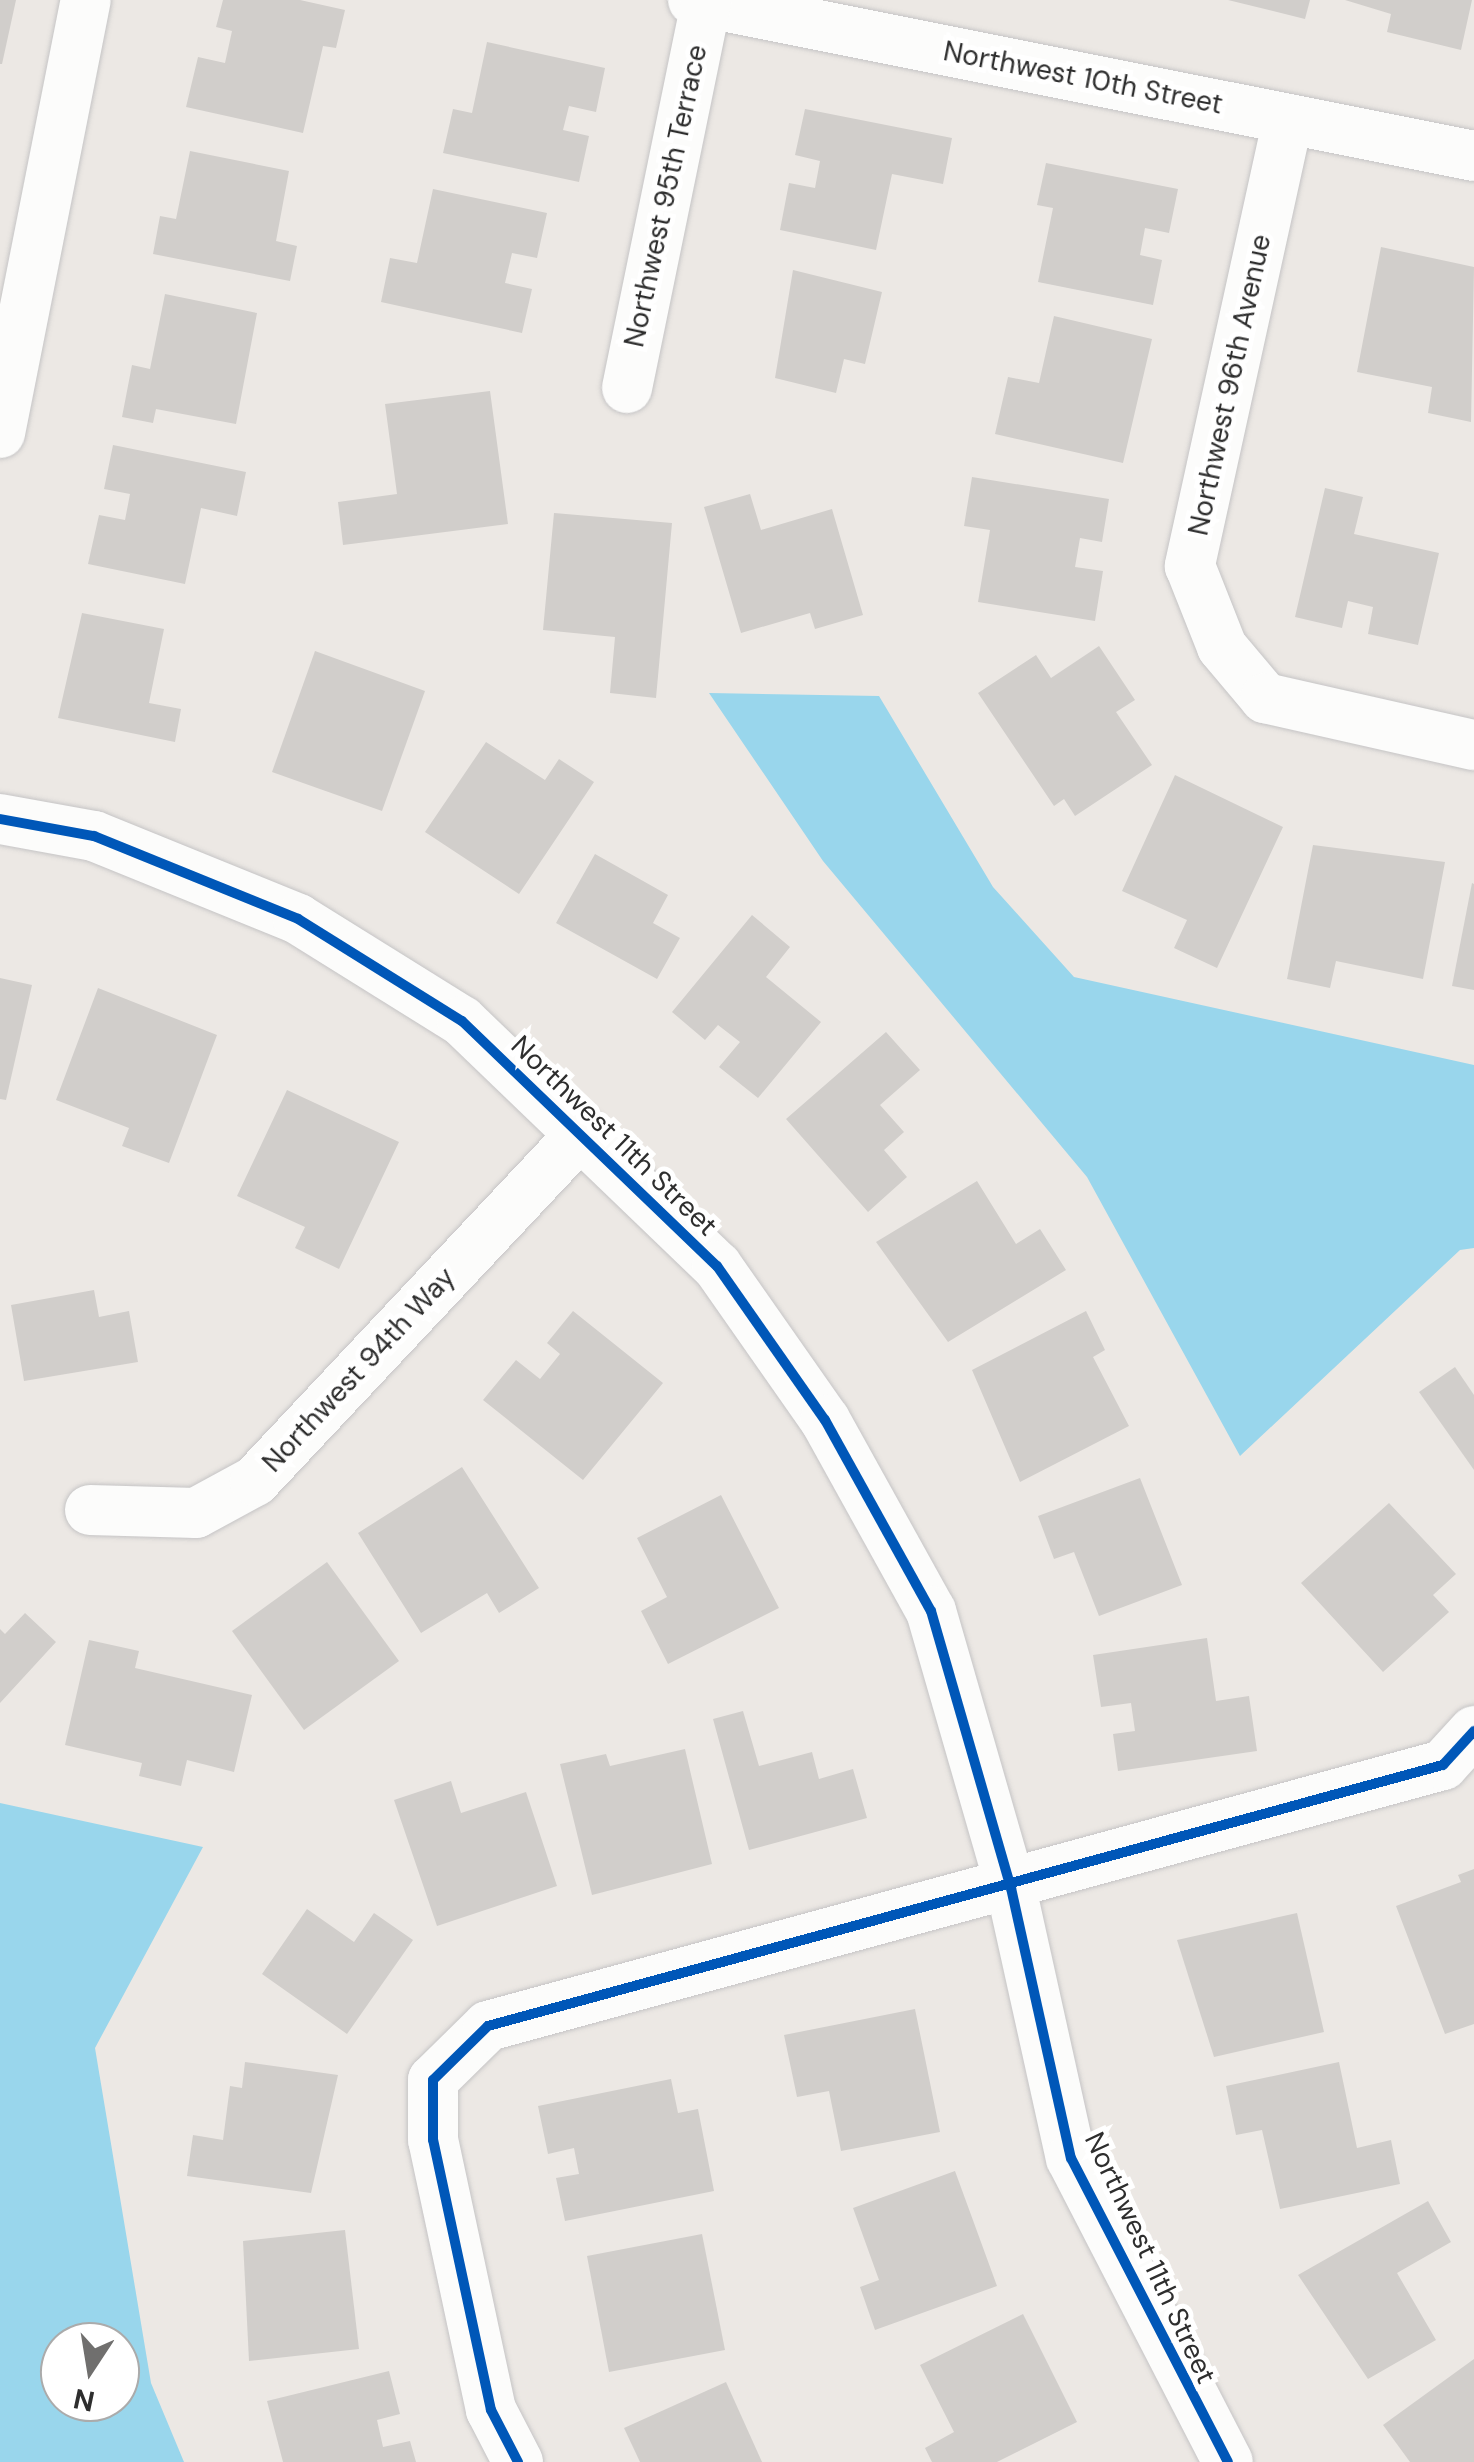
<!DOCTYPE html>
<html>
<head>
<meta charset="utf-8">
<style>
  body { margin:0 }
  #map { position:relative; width:1474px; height:2462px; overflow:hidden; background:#ece8e4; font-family:"DM Sans",sans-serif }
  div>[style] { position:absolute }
  .water>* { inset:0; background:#99d6ec }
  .building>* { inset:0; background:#d1cecb }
  .roads { filter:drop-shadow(0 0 2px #c5c4c5) drop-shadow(0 0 2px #c5c4c5) }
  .minor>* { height:50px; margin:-25px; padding:0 25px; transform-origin:25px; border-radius:25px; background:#fcfcfb }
  .cycleway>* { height:10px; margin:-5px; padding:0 5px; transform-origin:5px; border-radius:5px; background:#0057b8 }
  span { translate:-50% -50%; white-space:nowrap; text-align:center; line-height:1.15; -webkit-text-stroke:10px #fff; paint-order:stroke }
  .street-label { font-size:28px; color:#2e2e2e }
  .north { position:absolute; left:40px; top:2322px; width:100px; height:100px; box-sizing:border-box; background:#fff; border:2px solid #ababab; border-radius:50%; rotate:192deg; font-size:28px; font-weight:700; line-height:40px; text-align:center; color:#2e2e2e }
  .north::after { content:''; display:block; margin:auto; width:35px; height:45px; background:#706f6e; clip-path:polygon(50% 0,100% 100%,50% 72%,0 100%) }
</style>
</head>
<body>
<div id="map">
  <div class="water">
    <i style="clip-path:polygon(709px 693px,879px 696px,993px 887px,1074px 977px,1474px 1065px,1474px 1248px,1460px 1250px,1240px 1456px,1087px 1177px,823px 861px)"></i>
    <i style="clip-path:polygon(evenodd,0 1803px,203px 1847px,95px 2048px,151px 2383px,184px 2462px,0 2462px,0 1803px,120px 2342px,120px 2402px,60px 2402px,60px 2342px,120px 2342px)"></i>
  </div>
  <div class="building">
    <i style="clip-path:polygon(0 0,16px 0,2px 64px,0 64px)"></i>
    <i style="clip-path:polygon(223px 0,300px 0,345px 10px,336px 48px,323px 46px,303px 133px,186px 107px,198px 57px,225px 63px,232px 31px,216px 27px)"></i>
    <i style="clip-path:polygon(1228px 0,1310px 0,1305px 19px)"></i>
    <i style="clip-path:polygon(1345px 0,1472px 0,1461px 50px,1387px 32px,1391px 14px)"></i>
    <i style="clip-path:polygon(487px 42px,605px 68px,596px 112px,569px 106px,563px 130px,589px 136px,579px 182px,443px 153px,453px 109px,472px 113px)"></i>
    <i style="clip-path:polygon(805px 109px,952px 138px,943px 184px,892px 174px,876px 250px,780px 230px,789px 183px,815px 188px,820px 161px,795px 155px)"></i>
    <i style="clip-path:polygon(190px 151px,289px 171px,276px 241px,297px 246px,290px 281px,153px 254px,160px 216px,176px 219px)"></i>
    <i style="clip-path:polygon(1046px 163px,1178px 189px,1169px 233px,1145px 228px,1140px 255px,1162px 260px,1153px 305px,1038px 282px,1053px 208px,1037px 205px)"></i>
    <i style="clip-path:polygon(433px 189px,547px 213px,537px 258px,512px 253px,505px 283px,532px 289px,522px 333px,381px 302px,390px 258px,417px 263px)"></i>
    <i style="clip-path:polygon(1381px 247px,1474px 267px,1471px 422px,1428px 413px,1432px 387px,1357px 372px)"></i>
    <i style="clip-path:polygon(793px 270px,882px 292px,865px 364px,844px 359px,836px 393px,775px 378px)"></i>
    <i style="clip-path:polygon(165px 294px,257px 313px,236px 424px,156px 409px,153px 423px,122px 417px,132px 365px,150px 369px)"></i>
    <i style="clip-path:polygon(1054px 316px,1152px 339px,1123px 463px,995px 434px,1008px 377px,1039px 383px)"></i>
    <i style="clip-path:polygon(490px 391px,508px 524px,343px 545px,338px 502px,397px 494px,385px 404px)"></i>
    <i style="clip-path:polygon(113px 445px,246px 472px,237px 516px,201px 508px,185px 584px,88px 564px,99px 515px,125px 520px,130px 494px,104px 489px)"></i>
    <i style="clip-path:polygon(972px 477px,1109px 499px,1102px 542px,1080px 538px,1075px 567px,1103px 571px,1095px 621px,978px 602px,990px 530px,964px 526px)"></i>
    <i style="clip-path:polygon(1325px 488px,1363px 497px,1354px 534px,1439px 553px,1418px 645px,1368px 634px,1373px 607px,1348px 601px,1342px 628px,1295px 617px)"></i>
    <i style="clip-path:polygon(750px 494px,761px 530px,832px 509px,863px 615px,815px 629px,810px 613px,741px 633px,704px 507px)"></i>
    <i style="clip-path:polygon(554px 513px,672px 523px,656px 698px,610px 693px,615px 637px,543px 630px)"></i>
    <i style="clip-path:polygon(82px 613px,164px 629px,149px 703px,181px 709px,175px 742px,58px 718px)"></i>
    <i style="clip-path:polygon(1099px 646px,1135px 700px,1116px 712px,1152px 765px,1075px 816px,1064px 799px,1054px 806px,978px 693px,1036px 655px,1051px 678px)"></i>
    <i style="clip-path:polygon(315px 651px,425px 691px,382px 811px,272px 772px)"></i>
    <i style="clip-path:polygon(486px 742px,545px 780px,559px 759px,594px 782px,519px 894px,425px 832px)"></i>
    <i style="clip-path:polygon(1175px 775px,1283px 827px,1217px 968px,1174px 948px,1187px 920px,1122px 891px)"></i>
    <i style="clip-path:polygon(1313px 845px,1445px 862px,1423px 979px,1336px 961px,1330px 988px,1287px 979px)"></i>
    <i style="clip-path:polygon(595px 854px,668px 895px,653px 923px,680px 938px,657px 979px,556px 923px)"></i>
    <i style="clip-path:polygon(1472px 883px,1474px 884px,1474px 990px,1452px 986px)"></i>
    <i style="clip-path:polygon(752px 915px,790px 947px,766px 977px,821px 1022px,758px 1098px,719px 1067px,740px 1042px,718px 1025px,705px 1040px,672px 1012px)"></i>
    <i style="clip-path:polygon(0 978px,32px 985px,6px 1100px,0 1099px)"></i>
    <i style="clip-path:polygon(98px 988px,217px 1035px,169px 1163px,122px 1146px,129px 1128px,56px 1100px)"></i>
    <i style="clip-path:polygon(886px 1032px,920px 1070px,880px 1105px,904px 1132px,884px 1150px,907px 1177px,868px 1212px,786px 1119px)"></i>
    <i style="clip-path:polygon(287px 1090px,399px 1142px,339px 1269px,295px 1248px,305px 1227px,237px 1196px)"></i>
    <i style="clip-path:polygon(977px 1181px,1016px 1244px,1040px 1229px,1066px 1270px,948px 1342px,876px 1242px)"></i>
    <i style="clip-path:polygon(94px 1290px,99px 1317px,129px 1311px,138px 1362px,24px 1381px,11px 1305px)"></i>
    <i style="clip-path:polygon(573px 1311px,663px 1383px,583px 1480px,483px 1400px,516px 1360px,540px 1379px,560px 1354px,547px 1343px)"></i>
    <i style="clip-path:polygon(1086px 1311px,1105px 1350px,1093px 1357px,1129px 1426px,1020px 1482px,972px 1370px)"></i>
    <i style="clip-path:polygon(1455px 1367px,1474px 1395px,1474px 1470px,1419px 1392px)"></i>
    <i style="clip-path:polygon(462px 1467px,539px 1588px,499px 1613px,487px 1593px,421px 1633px,358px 1533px)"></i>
    <i style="clip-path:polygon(1140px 1478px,1182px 1585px,1099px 1616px,1074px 1552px,1054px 1559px,1038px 1516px)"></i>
    <i style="clip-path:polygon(721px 1495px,779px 1608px,668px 1664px,641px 1611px,667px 1597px,637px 1538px)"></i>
    <i style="clip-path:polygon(1389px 1503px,1456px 1574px,1433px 1595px,1449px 1612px,1383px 1672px,1301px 1583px)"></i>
    <i style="clip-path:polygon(327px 1562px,399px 1661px,304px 1730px,232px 1631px)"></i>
    <i style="clip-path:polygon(25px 1613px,56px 1642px,0 1703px,0 1629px,5px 1634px)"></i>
    <i style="clip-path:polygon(1207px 1638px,1216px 1701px,1249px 1696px,1257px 1751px,1118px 1771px,1113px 1734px,1135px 1731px,1131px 1703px,1101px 1707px,1093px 1655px)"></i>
    <i style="clip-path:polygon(89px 1640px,139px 1651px,135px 1668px,252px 1695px,234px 1772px,187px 1760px,181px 1786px,139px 1776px,142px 1763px,65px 1745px)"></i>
    <i style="clip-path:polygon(743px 1711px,759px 1766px,812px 1752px,819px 1779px,853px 1769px,867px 1818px,749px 1850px,713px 1719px)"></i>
    <i style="clip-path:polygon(685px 1749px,712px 1864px,592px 1895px,560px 1764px,606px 1754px,610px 1766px)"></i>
    <i style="clip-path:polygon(451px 1781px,461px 1813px,526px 1792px,557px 1886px,437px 1926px,394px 1800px)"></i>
    <i style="clip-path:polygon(1474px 1869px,1474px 2024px,1445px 2034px,1396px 1906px,1461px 1882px,1458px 1875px)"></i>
    <i style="clip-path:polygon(307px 1909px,354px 1942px,374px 1913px,413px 1940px,347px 2034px,262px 1974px)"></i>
    <i style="clip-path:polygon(1297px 1913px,1324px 2032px,1214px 2057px,1177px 1940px)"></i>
    <i style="clip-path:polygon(915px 2009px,940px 2132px,841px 2151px,829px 2091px,797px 2097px,784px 2035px)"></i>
    <i style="clip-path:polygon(245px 2062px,338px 2075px,311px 2193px,187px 2176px,193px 2135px,223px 2140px,230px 2086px,242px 2088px)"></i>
    <i style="clip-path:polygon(1339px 2062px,1357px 2148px,1391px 2140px,1400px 2184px,1280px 2209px,1262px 2130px,1236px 2135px,1226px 2086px)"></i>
    <i style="clip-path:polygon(671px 2079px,678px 2113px,698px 2109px,714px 2191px,565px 2221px,556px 2178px,579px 2174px,574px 2148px,548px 2154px,538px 2106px)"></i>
    <i style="clip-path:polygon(955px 2171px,997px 2286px,875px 2330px,860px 2287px,879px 2280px,853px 2208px)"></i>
    <i style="clip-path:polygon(1428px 2201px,1451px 2242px,1397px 2273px,1436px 2340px,1368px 2379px,1298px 2275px)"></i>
    <i style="clip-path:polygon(345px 2230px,359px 2349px,249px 2361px,243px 2241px)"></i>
    <i style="clip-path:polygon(702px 2234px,725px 2350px,609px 2372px,587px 2256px)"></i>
    <i style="clip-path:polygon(1023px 2314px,1077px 2422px,997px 2462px,932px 2462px,925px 2448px,954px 2432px,920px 2365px)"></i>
    <i style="clip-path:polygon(1474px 2359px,1474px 2462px,1410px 2462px,1383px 2425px)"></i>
    <i style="clip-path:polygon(389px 2371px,400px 2414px,377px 2420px,383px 2447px,410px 2441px,416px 2462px,283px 2462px,267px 2401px)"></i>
    <i style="clip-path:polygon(726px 2382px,762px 2462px,640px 2462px,624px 2428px)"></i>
  </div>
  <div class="roads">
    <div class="minor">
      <i style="left:693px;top:0;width:796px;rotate:11.3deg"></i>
      <i style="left:1288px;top:119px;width:458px;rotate:102.4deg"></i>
      <i style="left:1190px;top:566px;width:87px;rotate:68.4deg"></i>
      <i style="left:1222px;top:647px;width:67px;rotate:49.9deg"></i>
      <i style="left:1265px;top:698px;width:214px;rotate:12.7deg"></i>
      <i style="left:627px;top:388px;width:393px;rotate:-78.4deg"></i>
      <i style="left:0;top:433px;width:441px;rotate:-78.8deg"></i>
      <i style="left:0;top:819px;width:96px;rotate:10.3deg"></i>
      <i style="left:94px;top:836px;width:220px;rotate:22.1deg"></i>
      <i style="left:298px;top:919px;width:193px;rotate:31.9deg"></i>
      <i style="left:462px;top:1021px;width:354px;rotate:43.9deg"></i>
      <i style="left:717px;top:1266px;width:188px;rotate:55deg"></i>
      <i style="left:825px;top:1420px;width:218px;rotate:61deg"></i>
      <i style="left:931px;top:1611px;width:288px;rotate:73.9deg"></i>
      <i style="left:1011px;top:1888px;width:277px;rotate:77.5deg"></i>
      <i style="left:1071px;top:2158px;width:342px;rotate:62.7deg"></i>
      <i style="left:90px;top:1510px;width:106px;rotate:1.6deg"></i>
      <i style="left:196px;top:1513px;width:67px;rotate:-28.5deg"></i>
      <i style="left:255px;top:1481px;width:478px;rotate:-46.8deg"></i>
      <i style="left:518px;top:2462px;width:59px;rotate:-117.4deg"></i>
      <i style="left:491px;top:2410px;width:276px;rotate:-102.1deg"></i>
      <i style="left:433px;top:2140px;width:60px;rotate:-90deg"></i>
      <i style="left:433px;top:2080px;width:77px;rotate:-44.5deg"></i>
      <i style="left:488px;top:2026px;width:990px;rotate:-15.29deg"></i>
      <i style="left:1443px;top:1765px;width:46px;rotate:-47.6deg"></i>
    </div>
  </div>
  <div class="cycleway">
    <i style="left:0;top:819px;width:96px;rotate:10.3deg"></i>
    <i style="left:94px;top:836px;width:220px;rotate:22.1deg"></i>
    <i style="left:298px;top:919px;width:193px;rotate:31.9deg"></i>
    <i style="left:462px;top:1021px;width:354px;rotate:43.9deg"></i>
    <i style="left:717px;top:1266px;width:188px;rotate:55deg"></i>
    <i style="left:825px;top:1420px;width:218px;rotate:61deg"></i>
    <i style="left:931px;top:1611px;width:288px;rotate:73.9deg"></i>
    <i style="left:1011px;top:1888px;width:277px;rotate:77.5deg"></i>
    <i style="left:1071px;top:2158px;width:342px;rotate:62.7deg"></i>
    <i style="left:518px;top:2462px;width:59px;rotate:-117.4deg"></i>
    <i style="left:491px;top:2410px;width:276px;rotate:-102.1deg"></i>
    <i style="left:433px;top:2140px;width:60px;rotate:-90deg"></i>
    <i style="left:433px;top:2080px;width:77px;rotate:-44.5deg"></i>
    <i style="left:488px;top:2026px;width:990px;rotate:-15.29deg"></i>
    <i style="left:1443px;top:1765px;width:46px;rotate:-47.6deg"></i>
  </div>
  <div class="street-label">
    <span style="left:1083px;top:78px;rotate:11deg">Northwest 10th Street</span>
    <span style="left:666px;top:196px;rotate:-78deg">Northwest 95th Terrace</span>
    <span style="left:1230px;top:385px;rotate:-78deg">Northwest 96th Avenue</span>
    <span style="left:614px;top:1136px;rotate:44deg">Northwest 11th Street</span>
    <span style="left:359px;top:1370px;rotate:-47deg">Northwest 94th Way</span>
    <span style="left:1150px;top:2258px;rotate:65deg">Northwest 11th Street</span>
  </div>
  <div class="north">N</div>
</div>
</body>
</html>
